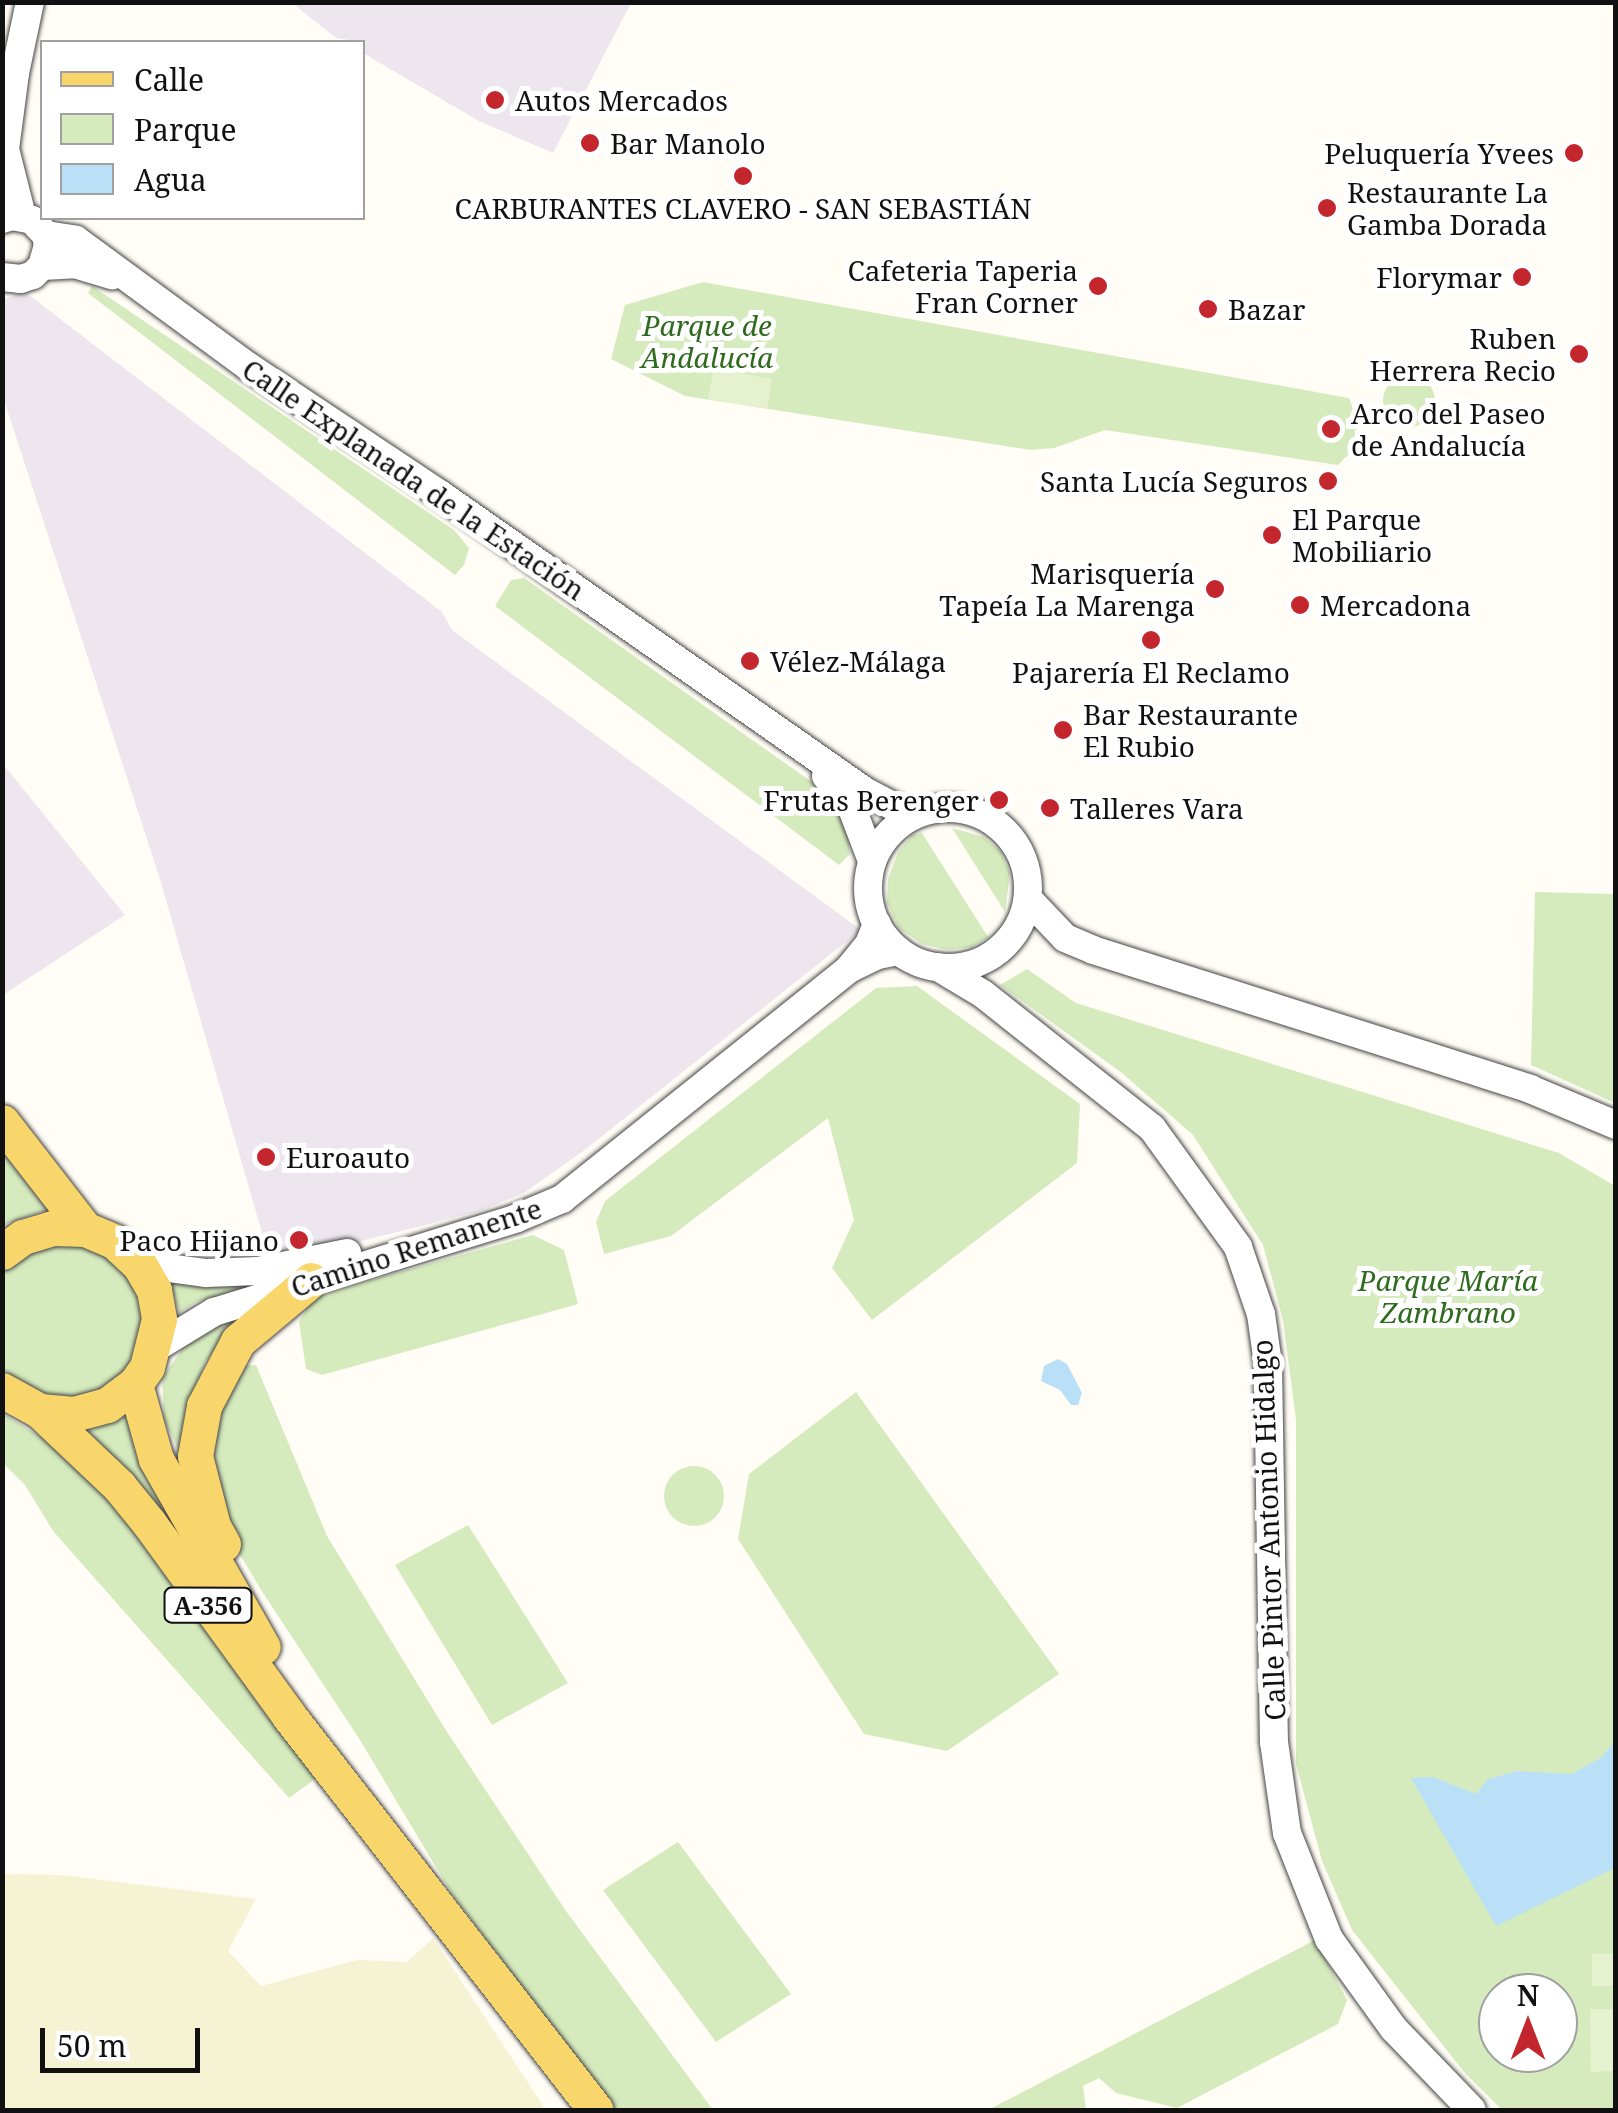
<!DOCTYPE html>
<html>
<head>
<meta charset="utf-8">
<style>
  body { margin:0 }
  #map { position:relative; width:1618px; height:2113px; overflow:hidden; background:#fffdf5; font-family:"Noto Serif",serif }
  div>[style] { position:absolute }
  .industrial>* { inset:0; background:#eee6ef }
  .farmland>* { inset:0; background:#f6f3d4 }
  .green>* { inset:0; background:#d5ebbd }
  .round { border-radius:50% }
  .pitch>* { inset:0; background:#e6f2cf }
  .water>* { inset:0; background:#b9e0f7 }
  .roads { filter:drop-shadow(0 0 2px #444) drop-shadow(0 0 2px #444) }
  .minor>* { height:28px; margin:-14px; padding:0 14px; transform-origin:14px; border-radius:14px; background:#fff }
  .minor>.ring { margin:-14px; padding:0; box-sizing:content-box; background:none; border:28px solid #fff; border-radius:50% }
  .major>* { height:35px; margin:-17.5px; padding:0 17.5px; transform-origin:17.5px; border-radius:17.5px; background:#f9d66b }
  .dots>* { width:28px; height:28px; translate:-50% -50%; box-sizing:border-box; border:5px solid #fff; border-radius:50% }
  span { translate:-50% -50%; white-space:nowrap; text-align:center; line-height:1.15; -webkit-text-stroke:10px #fff; paint-order:stroke }
  .shield-label span { padding:2px 8px; background:#fff; border:2px solid; border-radius:8px; -webkit-text-stroke-width:0 }
  .shield-label { font-size:25px; color:#111; font-weight:700 }
  .poi-label { font-size:28px; color:#111 }
  .left { translate:0 -50%; text-align:left }
  .right { translate:-100% -50%; text-align:right }
  .park-label { font-size:28px; color:#2f6b1f; font-style:italic }
  .street-label { font-size:28px; color:#111 }
  .frame { position:absolute; inset:0; border:5px solid #111; pointer-events:none }
  .legend { position:absolute; left:40px; top:40px; width:325px; height:180px; box-sizing:border-box; background:#fff; border:2px solid #a0a0a0; margin:0; padding:12px 18px; list-style:none; font-size:30px; color:#111 }
  .legend li { display:flex; align-items:center; gap:20px; height:50px }
  .legend b { width:50px; border:2px solid #a0a0a0 }
  .north { position:absolute; left:1478px; top:1973px; width:100px; height:100px; box-sizing:border-box; background:#fff; border:2px solid #a0a0a0; border-radius:50%; rotate:0deg; font-size:28px; font-weight:700; line-height:40px; text-align:center; color:#111 }
  .north::after { content:''; display:block; margin:auto; width:35px; height:45px; background:#c4262e; clip-path:polygon(50% 0,100% 100%,50% 72%,0 100%) }
  .scale { position:absolute; left:40px; top:2028px; width:160px; height:45px; box-sizing:border-box; border:5px solid #111; border-top:0; padding-left:12px; font-size:30px; line-height:35px; white-space:nowrap; color:#111; -webkit-text-stroke:8px #fff; paint-order:stroke }
</style>
</head>
<body>
<div id="map">
  <div class="industrial">
    <i style="clip-path:polygon(292px 3px,631px 3px,553px 153px,479px 121px,363px 53px,362px 42px,336px 38px)"></i>
    <i style="clip-path:polygon(25px 292px,442px 612px,452px 630px,861px 930px,586px 1149px,524px 1193px,480px 1211px,271px 1264px,159px 876px,3px 397px,2px 300px)"></i>
    <i style="clip-path:polygon(3px 764px,125px 915px,3px 995px,2px 995px)"></i>
  </div>
  <div class="farmland">
    <i style="clip-path:polygon(3px 1874px,62px 1875px,256px 1899px,228px 1951px,261px 1986px,357px 1960px,407px 1962px,433px 1938px,546px 2110px,3px 2110px)"></i>
  </div>
  <div class="green">
    <i style="clip-path:polygon(703px 282px,1349px 398px,1357px 421px,1357px 446px,1338px 465px,1105px 430px,1054px 448px,1031px 450px,685px 396px,611px 359px,625px 305px)"></i>
    <i style="clip-path:polygon(92px 286px,454px 530px,469px 548px,464px 565px,455px 575px,88px 293px)"></i>
    <i class="round" style="left:1383px;top:375px;width:52px;height:52px"></i>
    <i style="clip-path:polygon(524px 578px,816px 785px,846px 823px,850px 854px,839px 865px,495px 606px,511px 580px)"></i>
    <i style="clip-path:polygon(952px 828px,984px 837px,1001px 852px,1010px 873px,1005px 912px)"></i>
    <i style="clip-path:polygon(922px 833px,988px 937px,972px 947px,947px 950px,922px 944px,899px 928px,887px 903px,888px 879px,898px 852px,913px 835px)"></i>
    <i style="clip-path:polygon(1535px 892px,1615px 894px,1615px 1103px,1531px 1065px)"></i>
    <i style="clip-path:polygon(evenodd,1027px 969px,1076px 1003px,1559px 1153px,1615px 1186px,1615px 2110px,1502px 2110px,1464px 2072px,1352px 1930px,1322px 1861px,1296px 1764px,1296px 1420px,1283px 1320px,1263px 1245px,1193px 1135px,1122px 1073px,1000px 985px,1027px 969px,1498px 1993px,1558px 1993px,1558px 2053px,1498px 2053px,1498px 1993px)"></i>
    <i style="clip-path:polygon(917px 986px,1080px 1104px,1077px 1163px,872px 1320px,832px 1268px,854px 1220px,828px 1118px,671px 1236px,604px 1254px,596px 1222px,605px 1201px,876px 988px)"></i>
    <i style="clip-path:polygon(2px 1140px,48px 1209px,4px 1225px,2px 1216px)"></i>
    <i style="clip-path:polygon(533px 1235px,564px 1250px,578px 1304px,322px 1375px,306px 1369px,299px 1322px,314px 1296px)"></i>
    <i style="clip-path:polygon(69px 1242px,97px 1249px,121px 1266px,137px 1290px,143px 1318px,139px 1347px,124px 1371px,102px 1390px,74px 1399px,45px 1397px,19px 1384px,3px 1368px,3px 1274px,15px 1259px,41px 1246px)"></i>
    <i style="clip-path:polygon(294px 1276px,196px 1302px,179px 1313px,171px 1283px,223px 1287px)"></i>
    <i style="clip-path:polygon(252px 1313px,231px 1329px,205px 1362px,188px 1407px,183px 1458px,164px 1420px,162px 1378px,193px 1334px)"></i>
    <i style="clip-path:polygon(256px 1365px,327px 1536px,447px 1732px,566px 1911px,713px 2110px,615px 2110px,452px 1894px,360px 1740px,261px 1590px,219px 1519px,208px 1420px,231px 1366px)"></i>
    <i style="clip-path:polygon(856px 1392px,1059px 1674px,947px 1751px,864px 1734px,738px 1539px,749px 1474px)"></i>
    <i style="clip-path:polygon(2px 1413px,87px 1466px,146px 1538px,315px 1779px,289px 1798px,53px 1531px,25px 1485px,3px 1463px)"></i>
    <i style="clip-path:polygon(128px 1416px,131px 1436px,177px 1530px,88px 1431px)"></i>
    <i class="round" style="left:664px;top:1466px;width:60px;height:60px"></i>
    <i style="clip-path:polygon(468px 1525px,568px 1683px,492px 1725px,395px 1565px)"></i>
    <i style="clip-path:polygon(678px 1842px,791px 1994px,716px 2042px,603px 1890px)"></i>
    <i style="clip-path:polygon(1315px 1940px,1347px 2000px,1338px 2024px,1177px 2108px,1116px 2093px,1099px 2078px,1083px 2086px,1086px 2110px,988px 2110px)"></i>
  </div>
  <div class="pitch">
    <i style="clip-path:polygon(714px 368px,772px 379px,767px 409px,708px 399px)"></i>
    <i style="clip-path:polygon(1592px 1954px,1615px 1954px,1615px 1986px,1592px 1986px)"></i>
    <i style="clip-path:polygon(1590px 2009px,1615px 2009px,1615px 2071px,1591px 2072px)"></i>
  </div>
  <div class="water">
    <i style="clip-path:polygon(1058px 1359px,1067px 1364px,1082px 1393px,1078px 1405px,1071px 1405px,1060px 1390px,1041px 1381px,1044px 1366px)"></i>
    <i style="clip-path:polygon(1615px 1741px,1615px 1868px,1496px 1926px,1411px 1778px,1433px 1777px,1476px 1794px,1488px 1779px,1517px 1771px,1572px 1774px,1602px 1757px)"></i>
  </div>
  <div class="roads">
    <div class="minor">
      <i style="left:5px;top:149px;width:69px;rotate:75.8deg"></i>
      <i style="left:2px;top:172px;width:100px;rotate:-82.5deg"></i>
      <i style="left:15px;top:73px;width:73px;rotate:-78.1deg"></i>
      <i style="left:2px;top:219px;width:10px;rotate:-17deg"></i>
      <i style="left:12px;top:216px;width:20px;rotate:11deg"></i>
      <i style="left:32px;top:220px;width:21px;rotate:47deg"></i>
      <i style="left:46px;top:235px;width:10px;rotate:79deg"></i>
      <i style="left:48px;top:245px;width:22px;rotate:106deg"></i>
      <i style="left:42px;top:266px;width:13px;rotate:135deg"></i>
      <i style="left:33px;top:275px;width:13px;rotate:162deg"></i>
      <i style="left:21px;top:279px;width:19px;rotate:-174deg"></i>
      <i style="left:46px;top:235px;width:30px;rotate:9deg"></i>
      <i style="left:76px;top:240px;width:215px;rotate:36.3deg"></i>
      <i style="left:249px;top:367px;width:231px;rotate:33.7deg"></i>
      <i style="left:441px;top:495px;width:518px;rotate:34.95deg"></i>
      <i style="left:866px;top:792px;width:52px;rotate:27.6deg"></i>
      <i style="left:42px;top:266px;width:33px;rotate:-3deg"></i>
      <i style="left:75px;top:264px;width:39px;rotate:17deg"></i>
      <i style="left:826px;top:776px;width:39px;rotate:50deg"></i>
      <i style="left:851px;top:806px;width:59px;rotate:69.1deg"></i>
      <i class="ring" style="left:868px;top:808px;width:132px;height:132px"></i>
      <i style="left:1029px;top:900px;width:52px;rotate:46.5deg"></i>
      <i style="left:1065px;top:938px;width:30px;rotate:23deg"></i>
      <i style="left:1093px;top:950px;width:459px;rotate:17.6deg"></i>
      <i style="left:1530px;top:1089px;width:93px;rotate:22.7deg"></i>
      <i style="left:877px;top:924px;width:22px;rotate:112deg"></i>
      <i style="left:869px;top:944px;width:32px;rotate:129deg"></i>
      <i style="left:849px;top:969px;width:32px;rotate:-26deg"></i>
      <i style="left:878px;top:955px;width:21px;rotate:-11deg"></i>
      <i style="left:938px;top:967px;width:52px;rotate:31deg"></i>
      <i style="left:983px;top:994px;width:216px;rotate:38.4deg"></i>
      <i style="left:1152px;top:1128px;width:147px;rotate:54.1deg"></i>
      <i style="left:1238px;top:1247px;width:71px;rotate:71.1deg"></i>
      <i style="left:1261px;top:1314px;width:50px;rotate:82deg"></i>
      <i style="left:1268px;top:1364px;width:378px;rotate:89.1deg"></i>
      <i style="left:1274px;top:1742px;width:92px;rotate:81.9deg"></i>
      <i style="left:1287px;top:1833px;width:114px;rotate:68.4deg"></i>
      <i style="left:1329px;top:1939px;width:111px;rotate:54.2deg"></i>
      <i style="left:1394px;top:2029px;width:112px;rotate:46.1deg"></i>
      <i style="left:139px;top:1264px;width:68px;rotate:7.7deg"></i>
      <i style="left:206px;top:1273px;width:52px;rotate:-2.2deg"></i>
      <i style="left:258px;top:1271px;width:91px;rotate:-11.4deg"></i>
      <i style="left:155px;top:1348px;width:69px;rotate:-31.4deg"></i>
      <i style="left:214px;top:1312px;width:317px;rotate:-17.2deg"></i>
      <i style="left:517px;top:1218px;width:49px;rotate:-22.9deg"></i>
      <i style="left:562px;top:1199px;width:368px;rotate:-38.7deg"></i>
    </div>
    <div class="major">
      <i style="left:2px;top:1122px;width:135px;rotate:52.2deg"></i>
      <i style="left:2px;top:1252px;width:26px;rotate:-36deg"></i>
      <i style="left:23px;top:1237px;width:31px;rotate:-17deg"></i>
      <i style="left:53px;top:1228px;width:32px;rotate:2deg"></i>
      <i style="left:85px;top:1229px;width:33px;rotate:23deg"></i>
      <i style="left:115px;top:1242px;width:33px;rotate:43deg"></i>
      <i style="left:139px;top:1264px;width:30px;rotate:60deg"></i>
      <i style="left:154px;top:1290px;width:29px;rotate:80deg"></i>
      <i style="left:159px;top:1319px;width:49px;rotate:104deg"></i>
      <i style="left:147px;top:1367px;width:21px;rotate:125deg"></i>
      <i style="left:135px;top:1384px;width:35px;rotate:143deg"></i>
      <i style="left:107px;top:1405px;width:34px;rotate:165deg"></i>
      <i style="left:74px;top:1414px;width:34px;rotate:-175deg"></i>
      <i style="left:40px;top:1411px;width:43px;rotate:-151.1deg"></i>
      <i style="left:135px;top:1384px;width:78px;rotate:74.4deg"></i>
      <i style="left:156px;top:1459px;width:216px;rotate:60.4deg"></i>
      <i style="left:40px;top:1411px;width:109px;rotate:43.5deg"></i>
      <i style="left:119px;top:1486px;width:48px;rotate:51deg"></i>
      <i style="left:149px;top:1523px;width:238px;rotate:54deg"></i>
      <i style="left:289px;top:1716px;width:499px;rotate:52.1deg"></i>
      <i style="left:223px;top:1544px;width:21px;rotate:-119deg"></i>
      <i style="left:213px;top:1526px;width:72px;rotate:-104.4deg"></i>
      <i style="left:195px;top:1456px;width:51px;rotate:-79.8deg"></i>
      <i style="left:204px;top:1406px;width:73px;rotate:-62.4deg"></i>
      <i style="left:238px;top:1341px;width:95px;rotate:-39.9deg"></i>
    </div>
  </div>
  <div class="dots">
    <i style="left:495px;top:100px;background:#c4262e"></i>
    <i style="left:590px;top:143px;background:#c4262e"></i>
    <i style="left:1574px;top:153px;background:#c4262e"></i>
    <i style="left:743px;top:176px;background:#c4262e"></i>
    <i style="left:1327px;top:208px;background:#c4262e"></i>
    <i style="left:1522px;top:277px;background:#c4262e"></i>
    <i style="left:1098px;top:286px;background:#c4262e"></i>
    <i style="left:1208px;top:309px;background:#c4262e"></i>
    <i style="left:1579px;top:354px;background:#c4262e"></i>
    <i style="left:1331px;top:429px;background:#c4262e"></i>
    <i style="left:1328px;top:481px;background:#c4262e"></i>
    <i style="left:1272px;top:535px;background:#c4262e"></i>
    <i style="left:1215px;top:589px;background:#c4262e"></i>
    <i style="left:1300px;top:605px;background:#c4262e"></i>
    <i style="left:1151px;top:640px;background:#c4262e"></i>
    <i style="left:750px;top:661px;background:#c4262e"></i>
    <i style="left:1063px;top:730px;background:#c4262e"></i>
    <i style="left:999px;top:800px;background:#c4262e"></i>
    <i style="left:1050px;top:808px;background:#c4262e"></i>
    <i style="left:266px;top:1157px;background:#c4262e"></i>
    <i style="left:299px;top:1240px;background:#c4262e"></i>
  </div>
  <div class="shield-label">
    <span style="left:208px;top:1605px">A-356</span>
  </div>
  <div class="poi-label">
    <span class="left" style="left:515px;top:100px">Autos Mercados</span>
    <span class="left" style="left:610px;top:143px">Bar Manolo</span>
    <span class="right" style="left:1554px;top:153px">Peluquería Yvees</span>
    <span class="left" style="left:1347px;top:208px">Restaurante La<br>Gamba Dorada</span>
    <span style="left:743px;top:208px">CARBURANTES CLAVERO - SAN SEBASTIÁN</span>
    <span class="right" style="left:1078px;top:286px">Cafeteria Taperia<br>Fran Corner</span>
    <span class="right" style="left:1502px;top:277px">Florymar</span>
    <span class="left" style="left:1228px;top:309px">Bazar</span>
    <span class="right" style="left:1556px;top:354px">Ruben<br>Herrera Recio</span>
    <span class="left" style="left:1351px;top:429px">Arco del Paseo<br>de Andalucía</span>
    <span class="right" style="left:1308px;top:481px">Santa Lucía Seguros</span>
    <span class="left" style="left:1292px;top:535px">El Parque<br>Mobiliario</span>
    <span class="right" style="left:1195px;top:589px">Marisquería<br>Tapeía La Marenga</span>
    <span class="left" style="left:1320px;top:605px">Mercadona</span>
    <span class="left" style="left:770px;top:661px">Vélez-Málaga</span>
    <span style="left:1151px;top:672px">Pajarería El Reclamo</span>
    <span class="left" style="left:1083px;top:730px">Bar Restaurante<br>El Rubio</span>
    <span class="right" style="left:979px;top:800px">Frutas Berenger</span>
    <span class="left" style="left:1070px;top:808px">Talleres Vara</span>
    <span class="left" style="left:286px;top:1157px">Euroauto</span>
    <span class="right" style="left:279px;top:1240px">Paco Hijano</span>
  </div>
  <div class="park-label">
    <span style="left:707px;top:341px">Parque de<br>Andalucía</span>
    <span style="left:1448px;top:1296px">Parque María<br>Zambrano</span>
  </div>
  <div class="street-label">
    <span style="left:414px;top:479px;rotate:34deg">Calle Explanada de la Estación</span>
    <span style="left:416px;top:1247px;rotate:-18deg">Camino Remanente</span>
    <span style="left:1268px;top:1530px;rotate:-92deg">Calle Pintor Antonio Hidalgo</span>
  </div>
  <div class="frame"></div>
  <ul class="legend">
  <li><b style="height:12px;background:#f9d66b"></b>Calle</li>
  <li><b style="height:28px;background:#d5ebbd"></b>Parque</li>
  <li><b style="height:28px;background:#b9e0f7"></b>Agua</li>
  </ul>
  <div class="north">N</div>
  <div class="scale">50 m</div>
</div>
</body>
</html>
